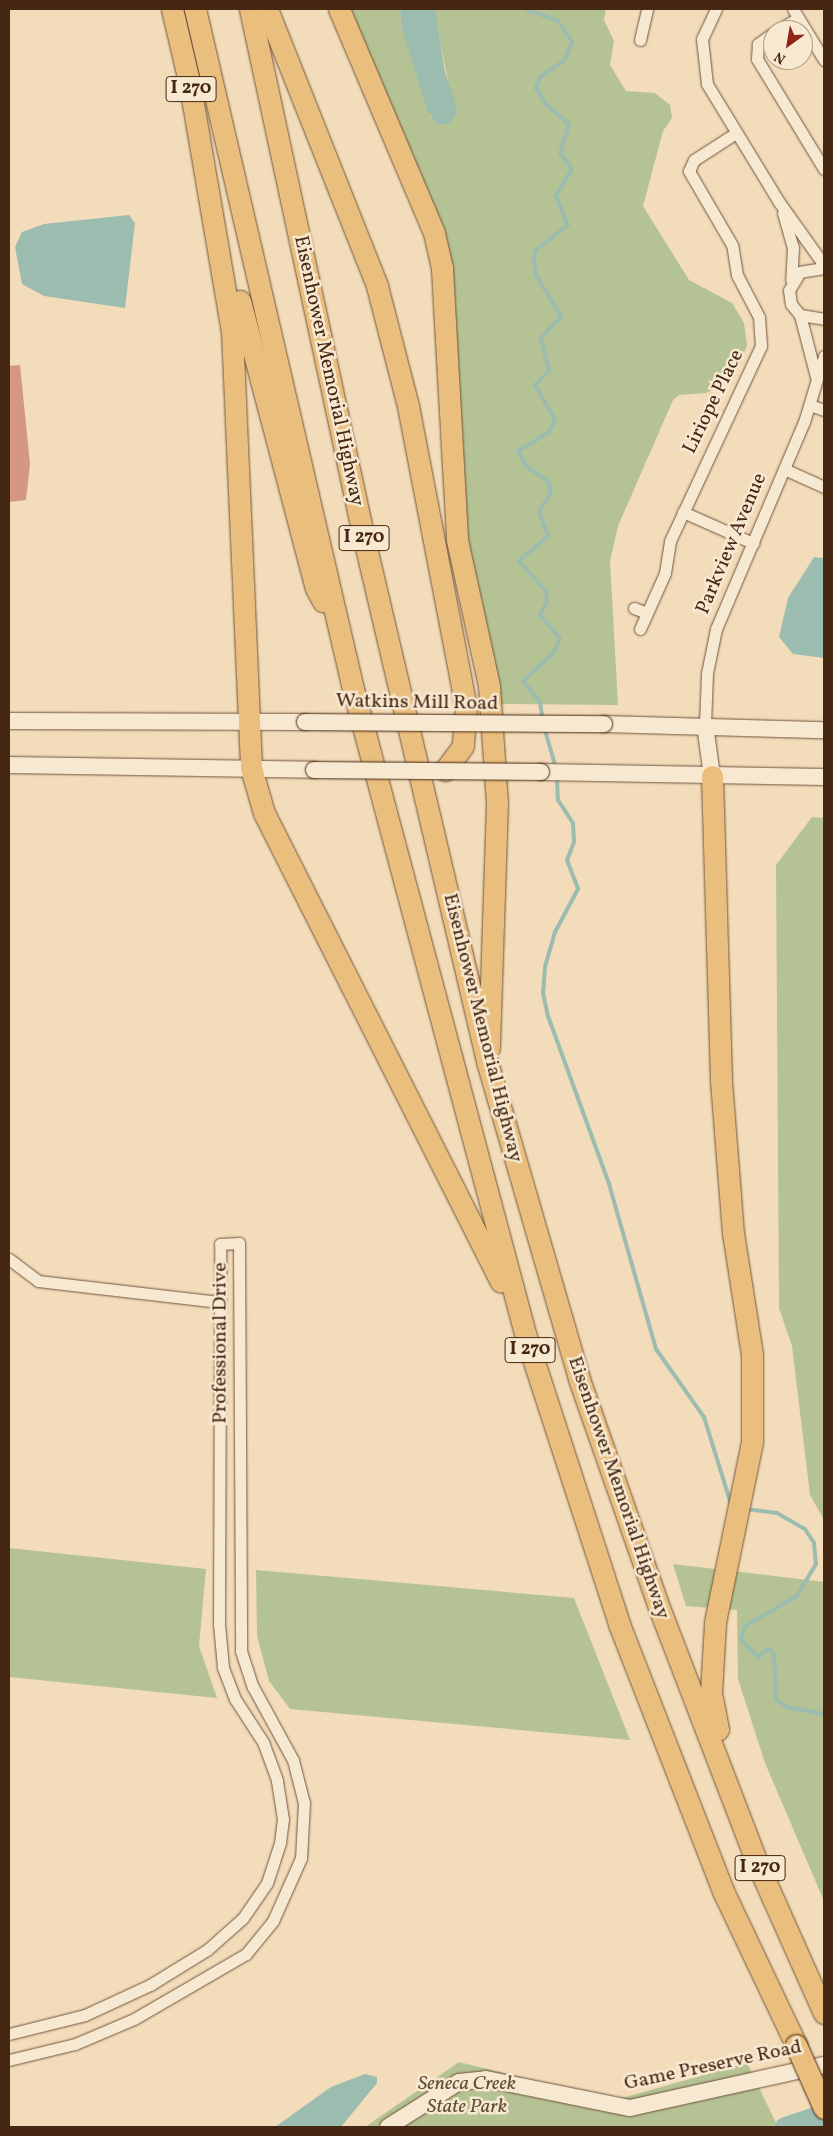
<!DOCTYPE html>
<html>
<head>
<meta charset="utf-8">
<style>
  body { margin:0 }
  #map { position:relative; width:833px; height:2136px; overflow:hidden; background:#f3dcba; font-family:Vollkorn,serif }
  div>[style] { position:absolute }
  .green>* { inset:0; background:#b5c294 }
  .water>* { inset:0; background:#9bbcaf }
  .stream>* { height:4px; margin:-2px; padding:0 2px; transform-origin:2px; border-radius:2px; background:#9bbcaf }
  .river>* { height:21px; margin:-10.5px; padding:0 10.5px; transform-origin:10.5px; border-radius:10.5px; background:#9bbcaf }
  .building>* { inset:0; background:#d59781 }
  .roads { filter:drop-shadow(0 0 1px #71543c) drop-shadow(0 0 1px #71543c) }
  .street>* { height:11px; margin:-5.5px; padding:0 5.5px; transform-origin:5.5px; border-radius:5.5px; background:#f7e8d2 }
  .secondary>* { height:16px; margin:-8px; padding:0 8px; transform-origin:8px; border-radius:8px; background:#f7e8d2 }
  .highway>* { height:21px; margin:-10.5px; padding:0 10.5px; transform-origin:10.5px; border-radius:10.5px; background:#eabe7d }
  .bridges { filter:drop-shadow(0 0 1px #462712) drop-shadow(0 0 1px #462712) }
  .secondary-bridge>* { height:16px; margin:-8px; padding:0 8px; transform-origin:8px; border-radius:8px; background:#f7e8d2 }
  .highway-bridge>* { height:21px; margin:-10.5px; padding:0 10.5px; transform-origin:10.5px; border-radius:10.5px; background:#eabe7d }
  span { translate:-50% -50%; white-space:nowrap; text-align:center; line-height:1.15; -webkit-text-stroke:5px #f7e8d2; paint-order:stroke }
  .shield-label span { padding:1px 4px; background:#f7e8d2; border:1px solid; border-radius:4px; -webkit-text-stroke-width:0 }
  .shield-label { font-size:19px; color:#462712; font-weight:700 }
  .street-label { font-size:20px; color:#462712 }
  .park-label { font-size:20px; color:#624e32; font-style:italic }
  .frame { position:absolute; inset:0; border:10px solid #462712; pointer-events:none }
  .north { position:absolute; left:763px; top:20px; width:50px; height:50px; box-sizing:border-box; background:#f7e8d2; border:1px solid #b09b85; border-radius:50%; rotate:212deg; font-size:14px; font-weight:700; line-height:20px; text-align:center; color:#462712 }
  .north::after { content:''; display:block; margin:auto; width:18px; height:22px; background:#8f2418; clip-path:polygon(50% 0,100% 100%,50% 72%,0 100%) }
</style>
</head>
<body>
<div id="map">
  <div class="green">
    <i style="clip-path:polygon(345px 9px,400px 9px,401px 27px,432px 118px,449px 87px,434px 9px,606px 9px,604px 20px,614px 41px,610px 65px,626px 91px,655px 93px,670px 105px,672px 118px,663px 131px,643px 206px,689px 280px,732px 303px,744px 323px,747px 345px,739px 367px,721px 386px,706px 393px,679px 395px,673px 400px,618px 526px,610px 561px,618px 705px,499px 704px,465px 549px,452px 302px)"></i>
    <i style="clip-path:polygon(812px 817px,824px 818px,824px 1520px,810px 1495px,792px 1346px,779px 1308px,776px 865px)"></i>
    <i style="clip-path:polygon(9px 1548px,206px 1569px,199px 1646px,217px 1698px,9px 1677px)"></i>
    <i style="clip-path:polygon(673px 1564px,824px 1582px,824px 1901px,765px 1763px,738px 1679px,737px 1610px,686px 1606px)"></i>
    <i style="clip-path:polygon(256px 1570px,574px 1598px,630px 1740px,290px 1709px,269px 1681px,257px 1636px)"></i>
    <i style="clip-path:polygon(459px 2062px,615px 2100px,747px 2063px,778px 2127px,365px 2127px)"></i>
  </div>
  <div class="water">
    <i style="clip-path:polygon(400px 9px,434px 9px,436px 15px,445px 72px,456px 105px,457px 113px,449px 124px,437px 124px,428px 111px,401px 27px)"></i>
    <i style="clip-path:polygon(129px 215px,135px 223px,125px 308px,44px 296px,22px 284px,15px 247px,22px 232px,44px 224px)"></i>
    <i style="clip-path:polygon(814px 557px,824px 558px,824px 658px,793px 654px,779px 637px,788px 598px)"></i>
    <i style="clip-path:polygon(365px 2074px,377px 2077px,377px 2083px,341px 2127px,275px 2127px,331px 2087px)"></i>
  </div>
  <div class="stream">
    <i style="left:525px;top:9px;width:35px;rotate:20deg"></i>
    <i style="left:558px;top:21px;width:25px;rotate:56deg"></i>
    <i style="left:572px;top:42px;width:19px;rotate:111deg"></i>
    <i style="left:565px;top:60px;width:30px;rotate:146deg"></i>
    <i style="left:540px;top:77px;width:12px;rotate:110deg"></i>
    <i style="left:536px;top:88px;width:19px;rotate:58deg"></i>
    <i style="left:546px;top:104px;width:30px;rotate:41deg"></i>
    <i style="left:569px;top:124px;width:30px;rotate:107deg"></i>
    <i style="left:560px;top:153px;width:20px;rotate:53deg"></i>
    <i style="left:572px;top:169px;width:31px;rotate:121deg"></i>
    <i style="left:556px;top:196px;width:31px;rotate:68deg"></i>
    <i style="left:568px;top:225px;width:41px;rotate:142deg"></i>
    <i style="left:536px;top:250px;width:8px;rotate:104deg"></i>
    <i style="left:534px;top:258px;width:17px;rotate:83deg"></i>
    <i style="left:536px;top:275px;width:49px;rotate:59.2deg"></i>
    <i style="left:561px;top:317px;width:29px;rotate:134deg"></i>
    <i style="left:541px;top:338px;width:34px;rotate:76deg"></i>
    <i style="left:549px;top:371px;width:20px;rotate:135deg"></i>
    <i style="left:535px;top:385px;width:39px;rotate:60deg"></i>
    <i style="left:555px;top:419px;width:14px;rotate:115deg"></i>
    <i style="left:549px;top:432px;width:36px;rotate:148deg"></i>
    <i style="left:518px;top:451px;width:18px;rotate:61deg"></i>
    <i style="left:527px;top:467px;width:25px;rotate:34deg"></i>
    <i style="left:548px;top:481px;width:11px;rotate:75deg"></i>
    <i style="left:551px;top:492px;width:23px;rotate:121deg"></i>
    <i style="left:539px;top:512px;width:26px;rotate:69deg"></i>
    <i style="left:548px;top:536px;width:38px;rotate:139deg"></i>
    <i style="left:519px;top:561px;width:40px;rotate:48deg"></i>
    <i style="left:546px;top:591px;width:11px;rotate:85deg"></i>
    <i style="left:547px;top:602px;width:15px;rotate:118deg"></i>
    <i style="left:540px;top:615px;width:31px;rotate:50deg"></i>
    <i style="left:560px;top:639px;width:14px;rotate:115deg"></i>
    <i style="left:554px;top:652px;width:42px;rotate:136.9deg"></i>
    <i style="left:523px;top:681px;width:27px;rotate:51deg"></i>
    <i style="left:540px;top:702px;width:18px;rotate:81deg"></i>
    <i style="left:544px;top:727px;width:43px;rotate:73.7deg"></i>
    <i style="left:557px;top:777px;width:23px;rotate:88deg"></i>
    <i style="left:558px;top:800px;width:27px;rotate:57deg"></i>
    <i style="left:573px;top:823px;width:19px;rotate:87deg"></i>
    <i style="left:574px;top:842px;width:19px;rotate:111deg"></i>
    <i style="left:567px;top:860px;width:31px;rotate:69deg"></i>
    <i style="left:578px;top:889px;width:49px;rotate:118.1deg"></i>
    <i style="left:555px;top:932px;width:36px;rotate:106deg"></i>
    <i style="left:545px;top:967px;width:26px;rotate:94deg"></i>
    <i style="left:543px;top:993px;width:24px;rotate:78deg"></i>
    <i style="left:548px;top:1016px;width:179px;rotate:70deg"></i>
    <i style="left:609px;top:1184px;width:172px;rotate:74.1deg"></i>
    <i style="left:656px;top:1349px;width:83px;rotate:54.8deg"></i>
    <i style="left:704px;top:1417px;width:91px;rotate:72.8deg"></i>
    <i style="left:745px;top:1509px;width:32px;rotate:7deg"></i>
    <i style="left:777px;top:1513px;width:32px;rotate:30deg"></i>
    <i style="left:805px;top:1529px;width:17px;rotate:57deg"></i>
    <i style="left:814px;top:1543px;width:21px;rotate:85deg"></i>
    <i style="left:816px;top:1564px;width:37px;rotate:121deg"></i>
    <i style="left:797px;top:1596px;width:60px;rotate:150deg"></i>
    <i style="left:745px;top:1626px;width:15px;rotate:106deg"></i>
    <i style="left:741px;top:1640px;width:24px;rotate:45deg"></i>
    <i style="left:758px;top:1657px;width:13px;rotate:-42deg"></i>
    <i style="left:768px;top:1648px;width:8px;rotate:45deg"></i>
    <i style="left:774px;top:1654px;width:46px;rotate:87.5deg"></i>
    <i style="left:776px;top:1700px;width:13px;rotate:32deg"></i>
    <i style="left:787px;top:1707px;width:38px;rotate:11deg"></i>
  </div>
  <div class="river">
    <i style="left:785px;top:2127px;width:41px;rotate:-18.4deg"></i>
  </div>
  <div class="building">
    <i style="clip-path:polygon(20px 365px,30px 464px,26px 500px,9px 502px,9px 366px)"></i>
  </div>
  <div class="roads">
    <div class="street">
      <i style="left:716px;top:9px;width:33px;rotate:115deg"></i>
      <i style="left:702px;top:39px;width:45px;rotate:83.7deg"></i>
      <i style="left:707px;top:84px;width:138px;rotate:58.6deg"></i>
      <i style="left:779px;top:202px;width:77px;rotate:54.5deg"></i>
      <i style="left:793px;top:9px;width:60px;rotate:58.7deg"></i>
      <i style="left:778px;top:30px;width:23px;rotate:-31deg"></i>
      <i style="left:773px;top:33px;width:19px;rotate:144deg"></i>
      <i style="left:758px;top:44px;width:15px;rotate:94deg"></i>
      <i style="left:757px;top:59px;width:129px;rotate:58.7deg"></i>
      <i style="left:640px;top:40px;width:32px;rotate:-77deg"></i>
      <i style="left:783px;top:213px;width:35px;rotate:74deg"></i>
      <i style="left:793px;top:247px;width:33px;rotate:93deg"></i>
      <i style="left:824px;top:268px;width:24px;rotate:171deg"></i>
      <i style="left:800px;top:272px;width:21px;rotate:121deg"></i>
      <i style="left:789px;top:290px;width:14px;rotate:82deg"></i>
      <i style="left:791px;top:304px;width:14px;rotate:51deg"></i>
      <i style="left:800px;top:315px;width:24px;rotate:9deg"></i>
      <i style="left:800px;top:315px;width:64px;rotate:75.5deg"></i>
      <i style="left:810px;top:405px;width:15px;rotate:20deg"></i>
      <i style="left:784px;top:469px;width:44px;rotate:24.2deg"></i>
      <i style="left:683px;top:512px;width:77px;rotate:23.9deg"></i>
      <i style="left:634px;top:608px;width:14px;rotate:21deg"></i>
      <i style="left:640px;top:629px;width:61px;rotate:-65.9deg"></i>
      <i style="left:665px;top:573px;width:32px;rotate:-81deg"></i>
      <i style="left:670px;top:541px;width:215px;rotate:-65deg"></i>
      <i style="left:761px;top:346px;width:29px;rotate:-94deg"></i>
      <i style="left:759px;top:317px;width:47px;rotate:-117.6deg"></i>
      <i style="left:737px;top:275px;width:30px;rotate:-99deg"></i>
      <i style="left:732px;top:245px;width:86px;rotate:-120.2deg"></i>
      <i style="left:689px;top:171px;width:12px;rotate:-66deg"></i>
      <i style="left:694px;top:160px;width:50px;rotate:-32.7deg"></i>
      <i style="left:705px;top:725px;width:52px;rotate:-87.8deg"></i>
      <i style="left:707px;top:673px;width:45px;rotate:-78.4deg"></i>
      <i style="left:716px;top:629px;width:225px;rotate:-67deg"></i>
      <i style="left:804px;top:422px;width:69px;rotate:-73.1deg"></i>
      <i style="left:9px;top:1259px;width:36px;rotate:37deg"></i>
      <i style="left:38px;top:1281px;width:182px;rotate:6.6deg"></i>
      <i style="left:9px;top:2034px;width:78px;rotate:-14deg"></i>
      <i style="left:85px;top:2015px;width:72px;rotate:-24.8deg"></i>
      <i style="left:150px;top:1985px;width:67px;rotate:-31.6deg"></i>
      <i style="left:207px;top:1950px;width:48px;rotate:-41.6deg"></i>
      <i style="left:243px;top:1918px;width:42px;rotate:-55.6deg"></i>
      <i style="left:267px;top:1883px;width:42px;rotate:-72deg"></i>
      <i style="left:280px;top:1843px;width:24px;rotate:-83deg"></i>
      <i style="left:283px;top:1819px;width:39px;rotate:-99deg"></i>
      <i style="left:277px;top:1780px;width:40px;rotate:-110.2deg"></i>
      <i style="left:263px;top:1742px;width:51px;rotate:-123.1deg"></i>
      <i style="left:235px;top:1699px;width:34px;rotate:-111deg"></i>
      <i style="left:223px;top:1667px;width:43px;rotate:-95.3deg"></i>
      <i style="left:219px;top:1624px;width:380px;rotate:-89.8deg"></i>
      <i style="left:220px;top:1244px;width:19px;rotate:-3deg"></i>
      <i style="left:239px;top:1243px;width:408px;rotate:89.7deg"></i>
      <i style="left:241px;top:1651px;width:38px;rotate:72deg"></i>
      <i style="left:253px;top:1687px;width:83px;rotate:61.3deg"></i>
      <i style="left:293px;top:1760px;width:44px;rotate:75.7deg"></i>
      <i style="left:304px;top:1803px;width:55px;rotate:93.1deg"></i>
      <i style="left:301px;top:1858px;width:69px;rotate:114deg"></i>
      <i style="left:273px;top:1921px;width:43px;rotate:129.3deg"></i>
      <i style="left:246px;top:1954px;width:129px;rotate:149.9deg"></i>
      <i style="left:134px;top:2019px;width:64px;rotate:157deg"></i>
      <i style="left:75px;top:2044px;width:68px;rotate:166.4deg"></i>
    </div>
    <div class="secondary">
      <i style="left:9px;top:721px;width:296px;rotate:0.2deg"></i>
      <i style="left:604px;top:724px;width:220px;rotate:1.6deg"></i>
      <i style="left:705px;top:725px;width:51px;rotate:82.2deg"></i>
      <i style="left:9px;top:765px;width:305px;rotate:0.9deg"></i>
      <i style="left:541px;top:772px;width:283px;rotate:1deg"></i>
      <i style="left:388px;top:2127px;width:84px;rotate:-32.4deg"></i>
      <i style="left:459px;top:2082px;width:27px;rotate:-6deg"></i>
      <i style="left:486px;top:2079px;width:147px;rotate:11.4deg"></i>
      <i style="left:630px;top:2108px;width:199px;rotate:-12.5deg"></i>
    </div>
    <div class="highway">
      <i style="left:172px;top:9px;width:79px;rotate:76.8deg"></i>
      <i style="left:190px;top:86px;width:249px;rotate:80.3deg"></i>
      <i style="left:232px;top:331px;width:437px;rotate:87.5deg"></i>
      <i style="left:251px;top:768px;width:47px;rotate:73.9deg"></i>
      <i style="left:264px;top:813px;width:525px;rotate:63.19deg"></i>
      <i style="left:195px;top:9px;width:694px;rotate:76.92deg"></i>
      <i style="left:352px;top:685px;width:675px;rotate:75.06deg"></i>
      <i style="left:526px;top:1337px;width:302px;rotate:72deg"></i>
      <i style="left:619px;top:1624px;width:287px;rotate:68.7deg"></i>
      <i style="left:723px;top:1891px;width:170px;rotate:64.6deg"></i>
      <i style="left:250px;top:9px;width:542px;rotate:77.86deg"></i>
      <i style="left:364px;top:539px;width:540px;rotate:76.74deg"></i>
      <i style="left:488px;top:1065px;width:327px;rotate:73.8deg"></i>
      <i style="left:579px;top:1379px;width:245px;rotate:70.7deg"></i>
      <i style="left:660px;top:1610px;width:273px;rotate:69deg"></i>
      <i style="left:758px;top:1865px;width:162px;rotate:66deg"></i>
      <i style="left:267px;top:9px;width:298px;rotate:68.3deg"></i>
      <i style="left:377px;top:286px;width:124px;rotate:75.5deg"></i>
      <i style="left:408px;top:406px;width:308px;rotate:79.1deg"></i>
      <i style="left:466px;top:708px;width:38px;rotate:95deg"></i>
      <i style="left:463px;top:746px;width:30px;rotate:127deg"></i>
      <i style="left:339px;top:9px;width:243px;rotate:67deg"></i>
      <i style="left:434px;top:233px;width:37px;rotate:77deg"></i>
      <i style="left:442px;top:269px;width:271px;rotate:86.8deg"></i>
      <i style="left:457px;top:540px;width:149px;rotate:77.6deg"></i>
      <i style="left:489px;top:686px;width:117px;rotate:86.1deg"></i>
      <i style="left:497px;top:803px;width:245px;rotate:91.9deg"></i>
      <i style="left:240px;top:301px;width:297px;rotate:75.2deg"></i>
      <i style="left:316px;top:588px;width:15px;rotate:62deg"></i>
      <i style="left:712px;top:776px;width:305px;rotate:88.3deg"></i>
      <i style="left:721px;top:1081px;width:152px;rotate:85.5deg"></i>
      <i style="left:733px;top:1233px;width:123px;rotate:81.1deg"></i>
      <i style="left:752px;top:1355px;width:87px;rotate:90deg"></i>
      <i style="left:752px;top:1442px;width:185px;rotate:101.6deg"></i>
      <i style="left:715px;top:1623px;width:70px;rotate:93.3deg"></i>
      <i style="left:711px;top:1693px;width:37px;rotate:79deg"></i>
    </div>
  </div>
  <div class="bridges">
    <div class="secondary-bridge">
      <i style="left:305px;top:722px;width:299px;rotate:0.4deg"></i>
      <i style="left:314px;top:770px;width:227px;rotate:0.5deg"></i>
    </div>
    <div class="highway-bridge">
      <i style="left:796px;top:2045px;width:69px;rotate:66deg"></i>
    </div>
  </div>
  <div class="shield-label">
    <span style="left:191px;top:89px">I 270</span>
    <span style="left:364px;top:538px">I 270</span>
    <span style="left:530px;top:1350px">I 270</span>
    <span style="left:760px;top:1868px">I 270</span>
  </div>
  <div class="street-label">
    <span style="left:328px;top:371px;rotate:78deg">Eisenhower Memorial Highway</span>
    <span style="left:714px;top:402px;rotate:-64deg">Liriope Place</span>
    <span style="left:732px;top:544px;rotate:-67deg">Parkview Avenue</span>
    <span style="left:417px;top:703px;rotate:1deg">Watkins Mill Road</span>
    <span style="left:482px;top:1028px;rotate:76deg">Eisenhower Memorial Highway</span>
    <span style="left:221px;top:1343px;rotate:-90deg">Professional Drive</span>
    <span style="left:618px;top:1488px;rotate:71deg">Eisenhower Memorial Highway</span>
    <span style="left:713px;top:2066px;rotate:-12deg">Game Preserve Road</span>
  </div>
  <div class="park-label">
    <span style="left:467px;top:2096px">Seneca Creek<br>State Park</span>
  </div>
  <div class="frame"></div>
  <div class="north">N</div>
</div>
</body>
</html>
